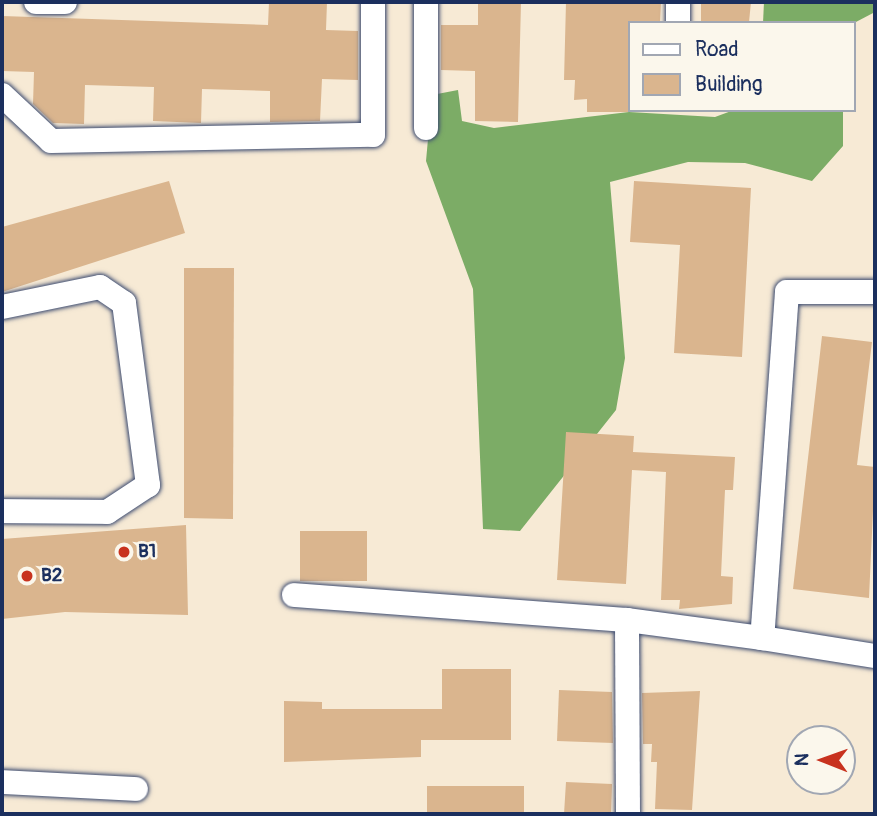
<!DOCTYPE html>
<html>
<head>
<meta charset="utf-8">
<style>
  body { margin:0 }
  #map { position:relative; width:877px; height:816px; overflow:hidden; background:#f7ead5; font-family:Pangolin,sans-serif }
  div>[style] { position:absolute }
  .forest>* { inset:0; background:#7cac66 }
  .building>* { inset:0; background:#dab58e }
  .roads { filter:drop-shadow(0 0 2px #3c4b70) drop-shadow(0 0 2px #3c4b70) }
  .street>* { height:24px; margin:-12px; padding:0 12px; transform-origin:12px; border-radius:12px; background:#fff }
  .dots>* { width:19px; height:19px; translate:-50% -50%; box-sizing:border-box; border:4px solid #fbf7ec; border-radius:50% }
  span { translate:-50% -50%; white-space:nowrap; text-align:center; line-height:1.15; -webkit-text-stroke:5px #fbf7ec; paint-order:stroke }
  .poi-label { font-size:19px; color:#1b2f5e; font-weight:700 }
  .left { translate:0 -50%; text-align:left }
  .frame { position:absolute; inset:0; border:4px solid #1b2f5e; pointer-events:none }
  .legend { position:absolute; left:628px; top:21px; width:228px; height:91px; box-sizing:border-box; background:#fbf7ec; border:2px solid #a1a7b3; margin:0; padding:9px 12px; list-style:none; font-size:21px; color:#1b2f5e }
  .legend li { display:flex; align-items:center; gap:14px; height:35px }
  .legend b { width:35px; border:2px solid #a1a7b3 }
  .north { position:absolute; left:786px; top:725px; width:70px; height:70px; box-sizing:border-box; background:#fbf7ec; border:2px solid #a1a7b3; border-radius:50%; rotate:271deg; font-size:19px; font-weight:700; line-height:28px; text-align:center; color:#1b2f5e }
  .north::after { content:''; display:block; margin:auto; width:24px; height:32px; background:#c8321e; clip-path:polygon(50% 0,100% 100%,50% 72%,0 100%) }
</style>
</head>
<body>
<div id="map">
  <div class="forest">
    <i style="clip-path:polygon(764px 2px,875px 2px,875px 12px,854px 23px,763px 23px)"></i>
    <i style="clip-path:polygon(458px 90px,462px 121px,494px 128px,629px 112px,715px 117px,734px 110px,843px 110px,843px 146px,812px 181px,745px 163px,688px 162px,610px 182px,625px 358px,616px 410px,520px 531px,483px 529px,473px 289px,426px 161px,432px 95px)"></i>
  </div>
  <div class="building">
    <i style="clip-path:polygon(269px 2px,327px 2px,326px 30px,358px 31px,358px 80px,322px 79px,320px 121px,270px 122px,270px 91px,202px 89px,201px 123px,153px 121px,154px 87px,85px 85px,84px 124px,53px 123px,33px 104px,34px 72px,2px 71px,2px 16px,268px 25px)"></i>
    <i style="clip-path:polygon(478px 2px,521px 2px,518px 122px,475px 121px,475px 71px,441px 70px,441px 25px,478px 25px)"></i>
    <i style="clip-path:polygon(566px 2px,661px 2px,660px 23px,630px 23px,630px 112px,587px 112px,587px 99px,574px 100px,575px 80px,564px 80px)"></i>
    <i style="clip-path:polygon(701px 2px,751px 2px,749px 22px,701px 23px)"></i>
    <i style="clip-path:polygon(169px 181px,185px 233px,2px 292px,2px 227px)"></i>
    <i style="clip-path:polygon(634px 181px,751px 188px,742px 357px,674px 353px,680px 245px,630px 242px)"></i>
    <i style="clip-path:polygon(184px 268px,234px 268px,233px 519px,184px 518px)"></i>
    <i style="clip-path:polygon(822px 336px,872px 342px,857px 465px,875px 467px,869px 598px,793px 589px)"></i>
    <i style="clip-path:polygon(566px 432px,634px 436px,633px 452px,735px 457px,733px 490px,725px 490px,721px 576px,733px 577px,732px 604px,679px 609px,680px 600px,661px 600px,666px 472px,632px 470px,626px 584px,557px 580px)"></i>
    <i style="clip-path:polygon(186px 525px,188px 615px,65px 612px,2px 619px,2px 539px)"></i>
    <i style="clip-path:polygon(300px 531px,367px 531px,367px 581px,300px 581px)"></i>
    <i style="clip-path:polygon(442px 669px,511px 669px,511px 740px,421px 740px,421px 757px,284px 762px,284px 701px,322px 702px,322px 709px,442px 709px)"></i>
    <i style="clip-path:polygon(559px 690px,612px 692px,613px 743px,557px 741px)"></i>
    <i style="clip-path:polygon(700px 691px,692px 810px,655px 809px,657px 762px,651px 762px,652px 744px,643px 744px,642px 693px)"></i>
    <i style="clip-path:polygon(566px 782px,612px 784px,611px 814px,564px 814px)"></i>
    <i style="clip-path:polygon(427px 786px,524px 786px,524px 814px,427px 814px)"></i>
  </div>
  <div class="roads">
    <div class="street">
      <i style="left:36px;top:2px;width:29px"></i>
      <i style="left:678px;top:23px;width:21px;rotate:-90deg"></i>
      <i style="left:2px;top:95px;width:67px;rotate:43.2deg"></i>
      <i style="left:51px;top:141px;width:322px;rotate:-1.1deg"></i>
      <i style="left:373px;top:135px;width:133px;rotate:-90deg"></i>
      <i style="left:426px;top:128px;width:126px;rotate:-90deg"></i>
      <i style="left:875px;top:292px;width:88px;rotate:180deg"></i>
      <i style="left:787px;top:292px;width:347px;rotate:94.1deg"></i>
      <i style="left:762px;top:638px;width:114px;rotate:9.1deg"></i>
      <i style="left:2px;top:307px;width:100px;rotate:-11.5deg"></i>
      <i style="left:100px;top:287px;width:29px;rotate:34deg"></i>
      <i style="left:124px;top:303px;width:184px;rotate:82.5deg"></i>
      <i style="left:148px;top:485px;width:49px;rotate:146.6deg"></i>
      <i style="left:107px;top:512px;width:105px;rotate:-179.5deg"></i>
      <i style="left:294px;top:595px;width:334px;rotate:4.3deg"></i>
      <i style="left:2px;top:782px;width:134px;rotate:3deg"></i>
      <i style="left:628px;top:814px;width:194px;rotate:-90.3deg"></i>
      <i style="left:627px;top:620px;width:136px;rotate:7.6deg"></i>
    </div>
  </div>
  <div class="dots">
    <i style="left:124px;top:552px;background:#c8321e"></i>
    <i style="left:27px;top:576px;background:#c8321e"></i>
  </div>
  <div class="poi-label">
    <span class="left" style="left:138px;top:552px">B1</span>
    <span class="left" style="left:41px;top:576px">B2</span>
  </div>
  <div class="frame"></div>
  <ul class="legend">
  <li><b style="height:9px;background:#fff"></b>Road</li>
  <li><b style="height:19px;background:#dab58e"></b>Building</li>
  </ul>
  <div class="north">N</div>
</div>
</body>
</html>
